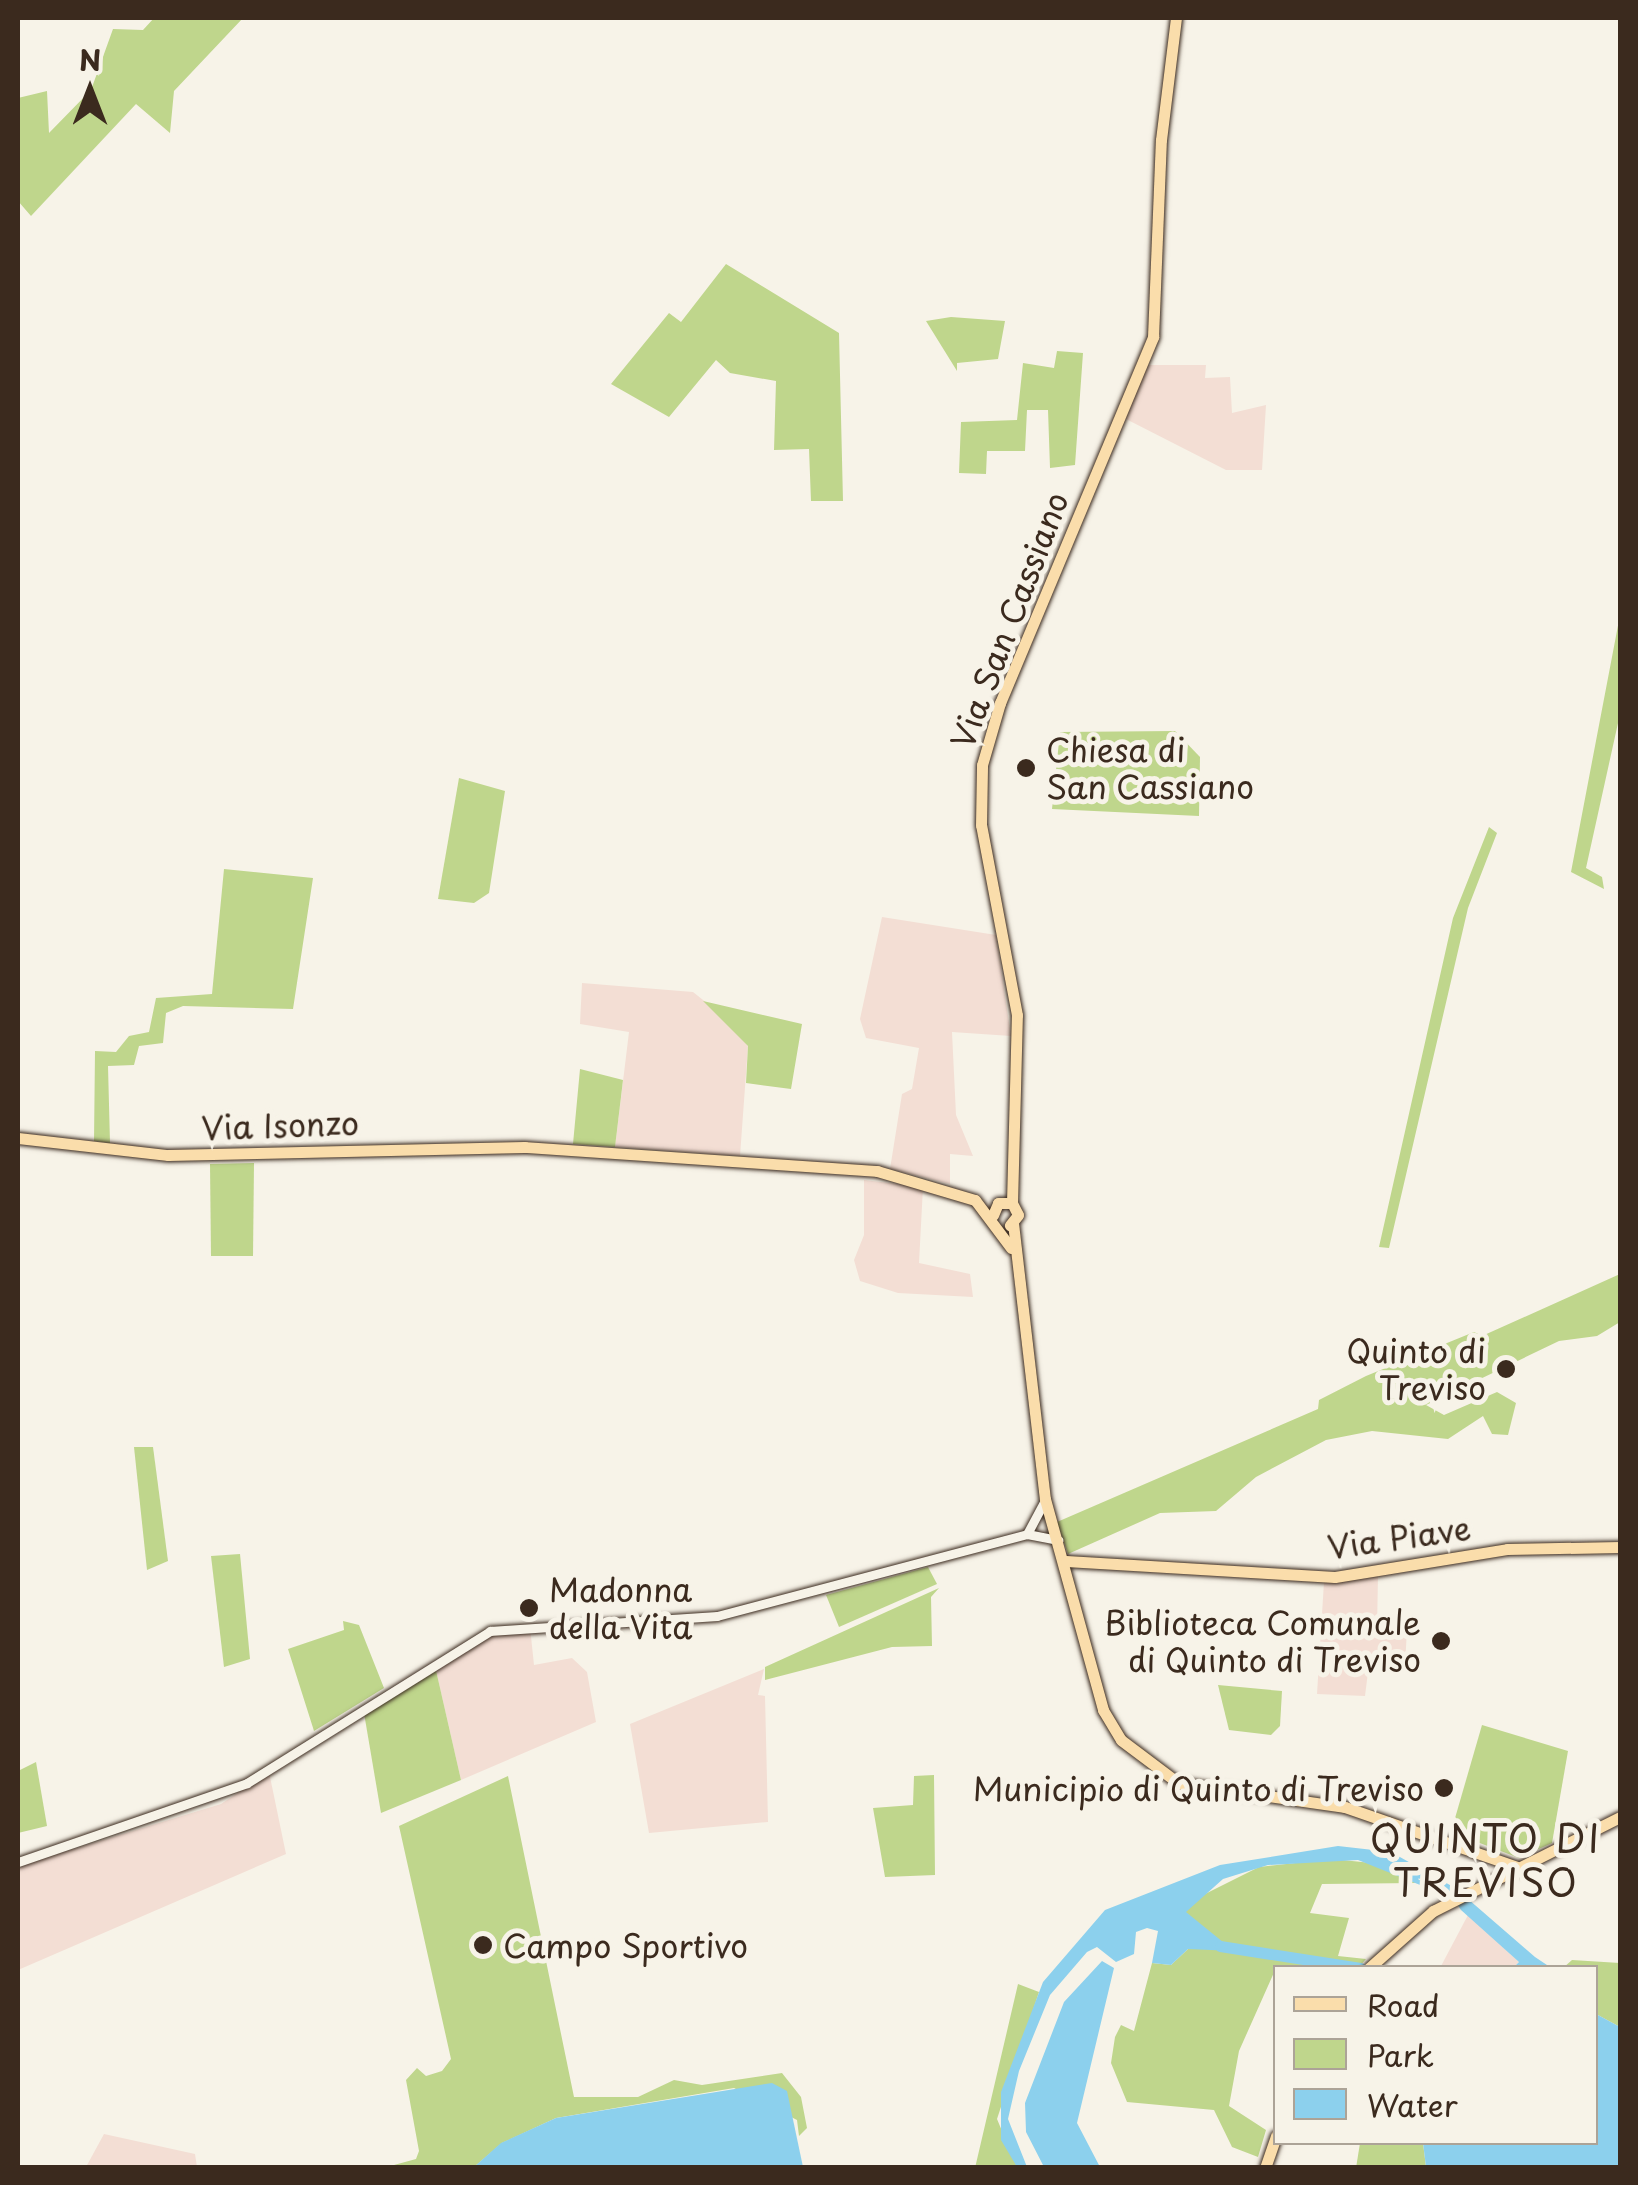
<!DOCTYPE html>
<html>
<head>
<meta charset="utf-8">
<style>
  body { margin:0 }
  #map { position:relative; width:1638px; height:2185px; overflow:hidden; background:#f7f3e8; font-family:"Playpen Sans",sans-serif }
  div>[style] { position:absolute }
  .built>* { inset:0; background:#f3ded4 }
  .green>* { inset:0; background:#bfd68c }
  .water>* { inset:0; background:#8cd0ed }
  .river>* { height:11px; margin:-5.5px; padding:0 5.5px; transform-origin:5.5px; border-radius:5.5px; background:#8cd0ed }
  .roads { filter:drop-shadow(0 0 2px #3b2a1e) drop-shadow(0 0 2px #3b2a1e) }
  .minor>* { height:9px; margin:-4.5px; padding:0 4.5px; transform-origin:4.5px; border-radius:4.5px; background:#f7f3e8 }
  .major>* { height:11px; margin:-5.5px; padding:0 5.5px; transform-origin:5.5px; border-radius:5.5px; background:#faddab }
  .dots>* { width:28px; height:28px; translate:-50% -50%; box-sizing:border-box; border:5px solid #f7f3e8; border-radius:50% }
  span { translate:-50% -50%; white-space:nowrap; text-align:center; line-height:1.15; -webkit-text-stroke:10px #f7f3e8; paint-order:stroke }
  .street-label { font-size:32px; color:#3b2a1e }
  .poi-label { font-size:32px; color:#3b2a1e }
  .left { translate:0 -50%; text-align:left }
  .right { translate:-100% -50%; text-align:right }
  .quarter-label { font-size:38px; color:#3b2a1e; letter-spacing:2.5px }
  .frame { position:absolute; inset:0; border:20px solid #3b2a1e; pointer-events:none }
  .legend { position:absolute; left:1273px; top:1965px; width:325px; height:180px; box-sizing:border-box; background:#f7f3e8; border:2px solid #aca397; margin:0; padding:12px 18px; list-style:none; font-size:30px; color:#3b2a1e }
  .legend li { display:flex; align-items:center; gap:20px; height:50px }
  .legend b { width:50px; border:2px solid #aca397 }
  .north { position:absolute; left:40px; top:40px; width:100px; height:100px; -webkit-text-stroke:8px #f7f3e8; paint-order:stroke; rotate:0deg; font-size:28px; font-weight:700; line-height:40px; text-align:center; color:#3b2a1e }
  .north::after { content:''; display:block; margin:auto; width:35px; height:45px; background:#3b2a1e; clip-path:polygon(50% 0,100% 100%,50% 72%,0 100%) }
</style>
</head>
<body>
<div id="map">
  <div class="built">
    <i style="clip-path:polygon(1148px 365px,1206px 365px,1205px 378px,1230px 377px,1232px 413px,1266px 405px,1262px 470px,1226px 470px,1124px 418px)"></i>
    <i style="clip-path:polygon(882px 917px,996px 935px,1011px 1036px,952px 1032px,956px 1115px,973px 1156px,950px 1154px,950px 1184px,890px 1169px,902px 1094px,912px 1089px,919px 1048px,866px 1038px,860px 1019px)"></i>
    <i style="clip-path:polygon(582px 983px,693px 992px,727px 1019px,748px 1046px,740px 1156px,615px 1147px,629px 1032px,580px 1024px)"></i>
    <i style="clip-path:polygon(864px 1180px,923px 1187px,919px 1263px,970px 1274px,973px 1297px,898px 1293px,860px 1281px,854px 1260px,864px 1235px)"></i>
    <i style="clip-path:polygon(1378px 1576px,1377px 1629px,1407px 1630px,1405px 1665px,1369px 1664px,1365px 1696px,1317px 1694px,1324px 1582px)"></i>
    <i style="clip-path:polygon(530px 1627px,534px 1665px,572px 1658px,587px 1672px,596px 1722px,461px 1780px,435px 1666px,489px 1634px)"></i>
    <i style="clip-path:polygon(764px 1669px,758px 1695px,765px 1696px,768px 1822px,649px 1833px,630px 1724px)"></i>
    <i style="clip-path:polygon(269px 1772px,286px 1854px,18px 1970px,18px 1866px,221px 1804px)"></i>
    <i style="clip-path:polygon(1468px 1915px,1519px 1962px,1514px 1967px,1440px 1968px)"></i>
    <i style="clip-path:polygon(104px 2134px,195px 2154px,197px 2167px,86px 2167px)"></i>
  </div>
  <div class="green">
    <i style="clip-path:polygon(154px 18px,243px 18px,174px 91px,170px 133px,136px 104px,31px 216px,18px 201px,18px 98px,47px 91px,49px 133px,91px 90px,113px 29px,143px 30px)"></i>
    <i style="clip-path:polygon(726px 264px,839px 333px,843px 501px,811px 501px,809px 449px,774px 450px,776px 381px,730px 373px,716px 360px,669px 417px,611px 384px,669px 313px,681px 322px)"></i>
    <i style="clip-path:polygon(951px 317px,1005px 321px,998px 359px,957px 363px,957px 371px,926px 321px)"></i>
    <i style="clip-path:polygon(1057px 351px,1083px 353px,1075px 465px,1050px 468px,1048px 410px,1027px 410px,1025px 451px,987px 451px,986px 474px,959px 473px,961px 422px,1017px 420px,1023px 363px,1054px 368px)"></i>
    <i style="clip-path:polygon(1620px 615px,1620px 714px,1586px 868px,1602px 877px,1604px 889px,1571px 872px)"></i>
    <i style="clip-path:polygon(1175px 731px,1200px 757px,1199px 816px,1052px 809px,1060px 732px)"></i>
    <i style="clip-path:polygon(459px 778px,505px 791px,489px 893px,474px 903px,438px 899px)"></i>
    <i style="clip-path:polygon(1489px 827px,1497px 833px,1468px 908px,1389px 1248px,1379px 1247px,1453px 918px)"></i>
    <i style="clip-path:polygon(224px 869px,313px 878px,293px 1009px,183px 1006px,166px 1013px,163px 1043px,139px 1046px,134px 1065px,108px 1066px,110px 1143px,94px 1141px,95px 1051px,116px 1052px,129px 1036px,149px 1032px,156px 998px,212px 994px)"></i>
    <i style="clip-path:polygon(703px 1001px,802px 1024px,791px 1089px,746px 1083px,748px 1046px)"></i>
    <i style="clip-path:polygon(580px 1069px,623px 1080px,615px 1147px,573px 1144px)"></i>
    <i style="clip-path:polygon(254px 1163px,253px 1256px,211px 1256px,210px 1164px)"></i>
    <i style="clip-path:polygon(1620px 1274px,1620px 1322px,1597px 1336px,1559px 1341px,1426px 1405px,1444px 1415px,1497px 1392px,1516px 1403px,1508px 1435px,1492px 1434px,1483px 1416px,1448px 1439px,1372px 1431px,1326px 1440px,1256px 1477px,1216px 1511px,1160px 1513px,1068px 1554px,1057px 1522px,1318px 1409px,1319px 1400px,1366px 1376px,1474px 1332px,1482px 1336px)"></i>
    <i style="clip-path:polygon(134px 1447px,153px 1447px,168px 1561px,147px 1570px)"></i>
    <i style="clip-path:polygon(240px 1554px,250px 1659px,224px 1667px,211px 1556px)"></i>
    <i style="clip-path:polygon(928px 1567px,937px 1584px,839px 1627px,826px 1595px)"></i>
    <i style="clip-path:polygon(939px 1588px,931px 1597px,932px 1646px,892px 1647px,765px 1680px,765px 1667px)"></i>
    <i style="clip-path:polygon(343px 1621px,359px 1625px,384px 1688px,314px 1731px,288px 1649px,344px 1630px)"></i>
    <i style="clip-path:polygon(435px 1666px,461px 1780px,381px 1813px,364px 1713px)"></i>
    <i style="clip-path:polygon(1218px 1685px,1282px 1691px,1280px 1726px,1271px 1735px,1229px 1730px)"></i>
    <i style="clip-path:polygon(1482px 1725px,1568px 1751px,1552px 1843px,1519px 1858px,1451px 1832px)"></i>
    <i style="clip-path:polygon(36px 1762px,47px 1826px,18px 1833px,18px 1771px)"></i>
    <i style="clip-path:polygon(934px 1775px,935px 1875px,885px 1877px,873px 1808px,913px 1805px,914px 1776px)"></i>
    <i style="clip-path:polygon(508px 1776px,574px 2097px,638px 2097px,674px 2080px,702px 2085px,782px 2073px,801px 2097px,807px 2128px,799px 2136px,797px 2120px,734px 2088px,556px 2118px,502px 2143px,474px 2167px,383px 2168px,416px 2159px,419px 2151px,406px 2080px,417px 2068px,426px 2076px,442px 2071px,451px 2059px,399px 1826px)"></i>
    <i style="clip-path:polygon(1332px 1859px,1382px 1864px,1416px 1883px,1322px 1884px,1310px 1913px,1349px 1918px,1338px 1956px,1366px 1959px,1359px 1967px,1276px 1968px,1239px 2051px,1229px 2106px,1266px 2130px,1258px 2157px,1232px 2147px,1214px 2110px,1127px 2102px,1111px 2063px,1115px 2037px,1121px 2025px,1134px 2031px,1152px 1963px,1171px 1965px,1188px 1949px,1234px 1947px,1205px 1934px,1185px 1912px,1197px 1898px,1259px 1867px)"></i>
    <i style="clip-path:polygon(1572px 1960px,1620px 1963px,1620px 2027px,1596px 2014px,1596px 1968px,1563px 1968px)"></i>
    <i style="clip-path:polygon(1018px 1984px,1039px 1992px,997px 2119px,1017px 2167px,975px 2168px)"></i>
    <i style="clip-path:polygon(1360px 2143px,1423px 2143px,1426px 2167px,1356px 2168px)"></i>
  </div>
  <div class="water">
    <i style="clip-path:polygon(1338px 1846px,1391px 1852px,1457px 1889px,1445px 1895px,1358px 1860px,1268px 1865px,1223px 1879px,1186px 1912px,1234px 1951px,1188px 1949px,1171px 1965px,1152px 1963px,1158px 1931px,1147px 1928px,1136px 1932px,1134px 1954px,1116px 1962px,1097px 1947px,1087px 1952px,1050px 1995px,1019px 2071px,1008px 2119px,1027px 2167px,1017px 2167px,1001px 2140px,1001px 2092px,1043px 1982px,1105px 1910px,1220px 1865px)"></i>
    <i style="clip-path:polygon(1468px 1899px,1535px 1957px,1550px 1967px,1514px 1967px,1519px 1962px,1461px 1910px,1457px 1904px)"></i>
    <i style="clip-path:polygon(1102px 1961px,1114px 1968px,1077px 2123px,1100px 2167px,1044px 2167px,1026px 2132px,1025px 2103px,1064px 2002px)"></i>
    <i style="clip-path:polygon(1596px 2014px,1620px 2027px,1620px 2167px,1426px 2167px,1423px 2143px,1596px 2142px)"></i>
    <i style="clip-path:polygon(772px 2083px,787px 2091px,803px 2167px,474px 2167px,501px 2143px,556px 2118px)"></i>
  </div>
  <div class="river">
    <i style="left:1220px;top:1946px;width:142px;rotate:8.9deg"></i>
  </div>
  <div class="roads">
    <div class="minor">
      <i style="left:1027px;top:1534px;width:36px;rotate:-62deg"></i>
      <i style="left:18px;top:1862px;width:242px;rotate:-19deg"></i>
      <i style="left:247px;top:1783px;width:287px;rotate:-32deg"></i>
      <i style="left:490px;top:1631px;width:227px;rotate:-3.8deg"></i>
      <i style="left:717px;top:1616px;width:321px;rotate:-14.8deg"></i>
      <i style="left:1027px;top:1534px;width:32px;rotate:11deg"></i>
    </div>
    <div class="major">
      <i style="left:18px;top:1138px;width:151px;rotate:6.5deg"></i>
      <i style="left:168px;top:1155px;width:357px;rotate:-1.3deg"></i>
      <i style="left:525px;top:1147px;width:353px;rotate:3.9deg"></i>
      <i style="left:877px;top:1171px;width:102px;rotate:16.5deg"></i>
      <i style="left:975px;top:1200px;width:60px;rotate:53.1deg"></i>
      <i style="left:1012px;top:1203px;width:188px;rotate:-88.5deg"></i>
      <i style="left:1017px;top:1015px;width:193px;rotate:-100.7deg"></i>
      <i style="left:981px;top:825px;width:60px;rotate:-89deg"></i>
      <i style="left:982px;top:765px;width:65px;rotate:-73.8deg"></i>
      <i style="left:1000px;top:703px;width:397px;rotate:-67.3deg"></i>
      <i style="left:1153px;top:337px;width:197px;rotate:-87.7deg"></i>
      <i style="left:1161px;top:140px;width:123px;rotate:-83deg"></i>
      <i style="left:993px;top:1215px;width:13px;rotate:-67deg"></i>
      <i style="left:998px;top:1203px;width:14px"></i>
      <i style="left:1012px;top:1203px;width:13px;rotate:63deg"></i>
      <i style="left:1018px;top:1215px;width:13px;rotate:129deg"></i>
      <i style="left:1013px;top:1223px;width:278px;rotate:83.4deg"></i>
      <i style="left:1045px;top:1499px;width:219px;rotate:74.6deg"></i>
      <i style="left:1103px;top:1710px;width:35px;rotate:59deg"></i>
      <i style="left:1121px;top:1740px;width:71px;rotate:37deg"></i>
      <i style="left:1178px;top:1783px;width:169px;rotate:8.2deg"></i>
      <i style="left:1345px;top:1807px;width:182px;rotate:19.2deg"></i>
      <i style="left:1066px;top:1561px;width:269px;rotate:3.4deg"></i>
      <i style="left:1335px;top:1577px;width:174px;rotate:-9.2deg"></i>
      <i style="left:1507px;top:1549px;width:113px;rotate:-1deg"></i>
      <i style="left:1369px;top:1968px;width:86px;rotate:-41.7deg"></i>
      <i style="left:1433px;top:1911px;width:209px;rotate:-26.7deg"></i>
      <i style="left:1265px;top:2168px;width:34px;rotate:-71deg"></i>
    </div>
  </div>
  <div class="dots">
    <i style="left:1026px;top:768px;background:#3b2a1e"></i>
    <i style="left:1506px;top:1369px;background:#3b2a1e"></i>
    <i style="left:529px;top:1608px;background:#3b2a1e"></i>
    <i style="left:1441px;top:1641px;background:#3b2a1e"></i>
    <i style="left:1444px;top:1788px;background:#3b2a1e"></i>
    <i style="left:483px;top:1945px;background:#3b2a1e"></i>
  </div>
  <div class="street-label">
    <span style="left:1009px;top:620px;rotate:-69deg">Via San Cassiano</span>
    <span style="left:280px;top:1125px;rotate:-2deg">Via Isonzo</span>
    <span style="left:1399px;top:1537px;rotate:-8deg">Via Piave</span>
  </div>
  <div class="poi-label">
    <span class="left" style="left:1046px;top:768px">Chiesa di<br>San Cassiano</span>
    <span class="right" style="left:1486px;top:1369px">Quinto di<br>Treviso</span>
    <span class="left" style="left:549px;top:1608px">Madonna<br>della Vita</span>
    <span class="right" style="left:1421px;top:1641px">Biblioteca Comunale<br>di Quinto di Treviso</span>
    <span class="right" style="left:1424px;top:1788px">Municipio di Quinto di Treviso</span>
    <span class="left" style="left:503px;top:1945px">Campo Sportivo</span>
  </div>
  <div class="quarter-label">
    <span style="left:1486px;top:1860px">QUINTO DI<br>TREVISO</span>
  </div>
  <div class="frame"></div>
  <ul class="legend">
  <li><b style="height:12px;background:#faddab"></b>Road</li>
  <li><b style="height:28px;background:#bfd68c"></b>Park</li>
  <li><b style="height:28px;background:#8cd0ed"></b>Water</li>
  </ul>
  <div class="north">N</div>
</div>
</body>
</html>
